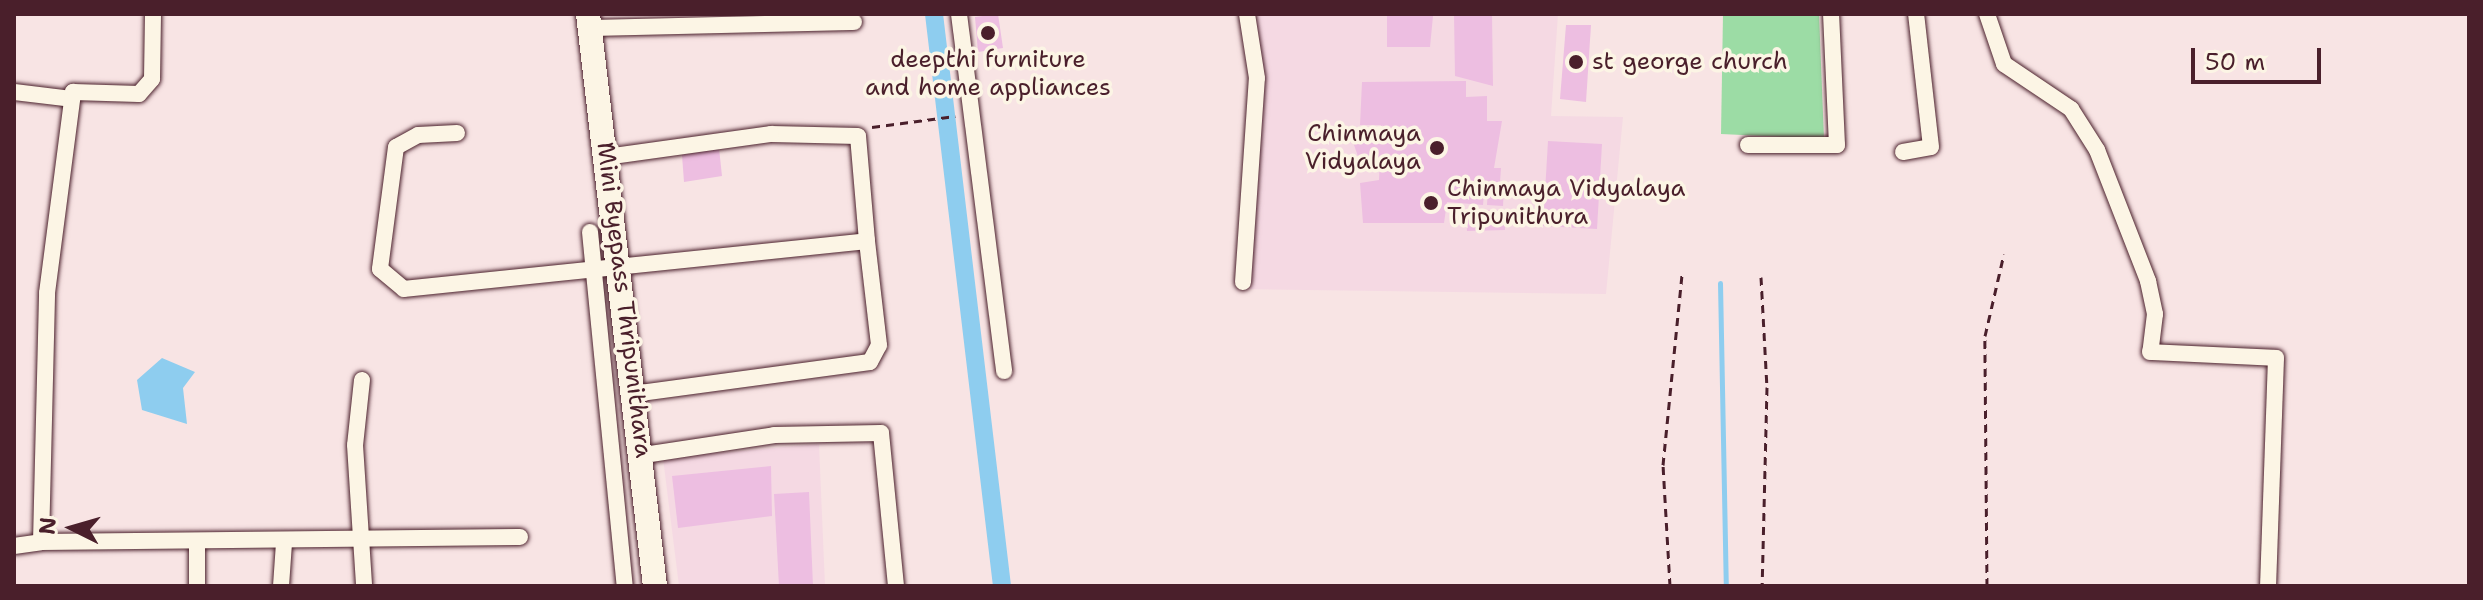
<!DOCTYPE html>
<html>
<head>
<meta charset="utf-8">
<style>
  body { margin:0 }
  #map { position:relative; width:2483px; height:600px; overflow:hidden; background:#f8e4e4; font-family:"Shantell Sans",sans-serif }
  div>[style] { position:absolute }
  .built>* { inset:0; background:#f5d9e3 }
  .green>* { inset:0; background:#9cdca5 }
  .water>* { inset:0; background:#8ecdef }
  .stream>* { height:5px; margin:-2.5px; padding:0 2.5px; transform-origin:2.5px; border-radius:2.5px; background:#8ecdef }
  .canal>* { height:18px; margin:-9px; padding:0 9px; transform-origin:9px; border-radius:9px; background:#8ecdef }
  .building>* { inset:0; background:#edbee1 }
  .path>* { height:3px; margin-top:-1.5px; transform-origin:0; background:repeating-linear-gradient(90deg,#4a1f2b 0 8px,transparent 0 14px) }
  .roads { filter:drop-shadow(0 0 2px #4a1f2b) drop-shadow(0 0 2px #4a1f2b) }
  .minor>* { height:16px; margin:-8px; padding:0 8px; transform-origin:8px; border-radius:8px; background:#fcf5e5 }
  .secondary>* { height:24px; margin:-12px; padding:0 12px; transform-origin:12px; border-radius:12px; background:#fcf5e5 }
  .dots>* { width:22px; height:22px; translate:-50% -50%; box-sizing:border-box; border:4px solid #fcf5e5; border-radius:50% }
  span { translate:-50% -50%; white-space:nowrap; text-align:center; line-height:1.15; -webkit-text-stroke:7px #fcf5e5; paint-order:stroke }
  .poi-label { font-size:24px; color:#4a1f2b }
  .left { translate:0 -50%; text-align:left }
  .right { translate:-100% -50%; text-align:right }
  .street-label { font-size:24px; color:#4a1f2b }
  .frame { position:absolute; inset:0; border:16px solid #4a1f2b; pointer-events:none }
  .north { position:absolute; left:32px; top:488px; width:80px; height:80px; -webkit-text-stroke:6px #fcf5e5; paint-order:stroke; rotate:275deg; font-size:22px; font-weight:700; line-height:32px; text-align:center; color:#4a1f2b }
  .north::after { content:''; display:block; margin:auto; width:28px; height:36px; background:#4a1f2b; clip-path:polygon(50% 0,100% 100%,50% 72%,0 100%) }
  .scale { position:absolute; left:2191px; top:48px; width:130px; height:36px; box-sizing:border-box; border:4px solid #4a1f2b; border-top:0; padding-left:10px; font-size:24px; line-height:28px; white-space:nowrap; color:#4a1f2b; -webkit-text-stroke:6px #fcf5e5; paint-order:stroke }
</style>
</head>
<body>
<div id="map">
  <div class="built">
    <i style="clip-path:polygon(1258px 14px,1558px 14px,1551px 116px,1623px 117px,1606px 294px,1241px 289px)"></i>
    <i style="clip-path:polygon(819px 444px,825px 586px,679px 586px,663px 458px)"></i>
  </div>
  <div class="green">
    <i style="clip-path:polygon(1723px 14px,1819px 14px,1824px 139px,1721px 134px)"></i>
  </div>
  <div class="water">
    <i style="clip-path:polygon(162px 358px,195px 372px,183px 388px,187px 424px,142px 410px,137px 380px)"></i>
  </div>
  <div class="stream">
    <i style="left:1720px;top:283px;width:303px;rotate:88.9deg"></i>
  </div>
  <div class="canal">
    <i style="left:934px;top:14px;width:576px;rotate:83.22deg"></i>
  </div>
  <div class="building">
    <i style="clip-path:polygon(998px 14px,1003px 48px,978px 52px,975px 17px)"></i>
    <i style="clip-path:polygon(1387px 14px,1433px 16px,1430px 47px,1387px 47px)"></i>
    <i style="clip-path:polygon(1454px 14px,1492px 14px,1493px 86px,1455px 76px)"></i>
    <i style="clip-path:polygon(1566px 25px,1591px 25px,1586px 102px,1560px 99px)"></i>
    <i style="clip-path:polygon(1466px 81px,1466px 97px,1487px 96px,1487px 121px,1502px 121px,1494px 168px,1501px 168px,1500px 182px,1485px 182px,1483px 205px,1447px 202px,1444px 223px,1363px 223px,1360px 183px,1379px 180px,1380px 157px,1360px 162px,1354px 145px,1364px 133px,1380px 138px,1381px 125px,1360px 125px,1362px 82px)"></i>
    <i style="clip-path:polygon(1548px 141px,1602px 144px,1597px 229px,1543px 226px)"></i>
    <i style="clip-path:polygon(719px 148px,722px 176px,684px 182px,682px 155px)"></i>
    <i style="clip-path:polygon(1504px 186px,1503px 206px,1487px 205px,1488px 187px)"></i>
    <i style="clip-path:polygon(1466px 210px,1505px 210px,1505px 230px,1467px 231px)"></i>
    <i style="clip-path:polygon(771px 466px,772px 516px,678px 528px,672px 476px)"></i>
    <i style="clip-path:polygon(809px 492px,813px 586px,779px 586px,774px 494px)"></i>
  </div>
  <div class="path">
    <i style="left:872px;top:127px;width:84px;rotate:-7.5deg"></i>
    <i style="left:1761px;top:277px;width:110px;rotate:86.9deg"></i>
    <i style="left:1767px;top:387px;width:199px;rotate:91.4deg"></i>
    <i style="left:1670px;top:586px;width:121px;rotate:-93.3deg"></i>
    <i style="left:1663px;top:465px;width:192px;rotate:-84.3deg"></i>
    <i style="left:1987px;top:586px;width:250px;rotate:-90.5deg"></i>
    <i style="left:1985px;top:336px;width:84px;rotate:-77deg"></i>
  </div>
  <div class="roads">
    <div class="minor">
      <i style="left:959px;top:14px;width:360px;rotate:82.8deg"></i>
      <i style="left:1987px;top:14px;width:53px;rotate:71.2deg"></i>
      <i style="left:2004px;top:64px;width:81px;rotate:33.9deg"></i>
      <i style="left:2071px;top:109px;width:49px;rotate:57.6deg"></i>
      <i style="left:2097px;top:150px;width:141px;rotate:68.7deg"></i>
      <i style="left:2148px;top:281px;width:34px;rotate:78deg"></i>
      <i style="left:2155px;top:314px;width:38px;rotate:97deg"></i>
      <i style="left:2150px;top:352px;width:126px;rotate:2.7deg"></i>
      <i style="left:2276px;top:358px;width:228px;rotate:92deg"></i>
      <i style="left:589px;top:28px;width:265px;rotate:-1.3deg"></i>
      <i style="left:14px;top:92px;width:58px;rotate:6.9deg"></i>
      <i style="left:457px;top:133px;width:39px;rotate:177deg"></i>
      <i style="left:418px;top:135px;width:25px;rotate:151deg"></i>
      <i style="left:396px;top:147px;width:123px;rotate:97.5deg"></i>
      <i style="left:380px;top:269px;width:31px;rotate:40deg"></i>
      <i style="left:404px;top:289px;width:465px;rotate:-5.9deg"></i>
      <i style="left:867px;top:241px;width:105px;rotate:-94.9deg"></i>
      <i style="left:858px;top:136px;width:87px;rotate:-178.7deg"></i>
      <i style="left:771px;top:134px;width:167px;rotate:172.1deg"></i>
      <i style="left:1748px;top:145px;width:89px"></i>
      <i style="left:1837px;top:145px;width:131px;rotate:-92.6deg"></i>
      <i style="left:1903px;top:152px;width:28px;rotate:-10deg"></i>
      <i style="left:1931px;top:147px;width:134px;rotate:-96.4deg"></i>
      <i style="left:590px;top:232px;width:356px;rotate:84.4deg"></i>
      <i style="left:1243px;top:282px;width:204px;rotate:-86.1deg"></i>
      <i style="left:1257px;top:78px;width:65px;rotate:-98.9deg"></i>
      <i style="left:362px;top:380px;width:65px;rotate:96.1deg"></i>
      <i style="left:355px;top:445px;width:141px;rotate:86.3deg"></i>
      <i style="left:633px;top:394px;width:239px;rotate:-7.7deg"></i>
      <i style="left:870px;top:362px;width:19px;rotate:-62deg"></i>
      <i style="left:879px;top:345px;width:105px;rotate:-96.6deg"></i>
      <i style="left:644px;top:455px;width:132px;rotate:-8.7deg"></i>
      <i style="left:774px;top:435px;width:107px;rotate:-1.1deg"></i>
      <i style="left:881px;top:433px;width:154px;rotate:84.4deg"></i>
      <i style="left:41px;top:542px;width:479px;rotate:-0.6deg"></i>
      <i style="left:14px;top:546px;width:27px;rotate:-8deg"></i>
      <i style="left:41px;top:542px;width:249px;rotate:-88.6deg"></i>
      <i style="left:47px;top:293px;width:203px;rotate:-82.6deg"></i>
      <i style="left:73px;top:92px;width:66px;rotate:1.7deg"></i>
      <i style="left:139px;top:94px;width:20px;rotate:-49deg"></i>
      <i style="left:152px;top:79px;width:65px;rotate:-89.1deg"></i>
      <i style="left:197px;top:586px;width:44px;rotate:-90deg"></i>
      <i style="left:281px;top:586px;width:43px;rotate:-86deg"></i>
    </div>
    <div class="secondary">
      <i style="left:588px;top:14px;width:576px;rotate:83.32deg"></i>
    </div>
  </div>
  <div class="dots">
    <i style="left:988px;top:33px;background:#4a1f2b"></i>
    <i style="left:1576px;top:62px;background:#4a1f2b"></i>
    <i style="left:1437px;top:148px;background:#4a1f2b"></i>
    <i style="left:1431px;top:203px;background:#4a1f2b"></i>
  </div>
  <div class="poi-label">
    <span style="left:988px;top:74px">deepthi furniture<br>and home appliances</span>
    <span class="left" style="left:1592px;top:62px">st george church</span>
    <span class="right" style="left:1421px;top:148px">Chinmaya<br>Vidyalaya</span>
    <span class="left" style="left:1447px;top:203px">Chinmaya Vidyalaya<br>Tripunithura</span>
  </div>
  <div class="street-label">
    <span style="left:624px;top:300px;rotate:83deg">Mini Byepass Thripunithara</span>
  </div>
  <div class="frame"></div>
  <div class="north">N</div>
  <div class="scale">50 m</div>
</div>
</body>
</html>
